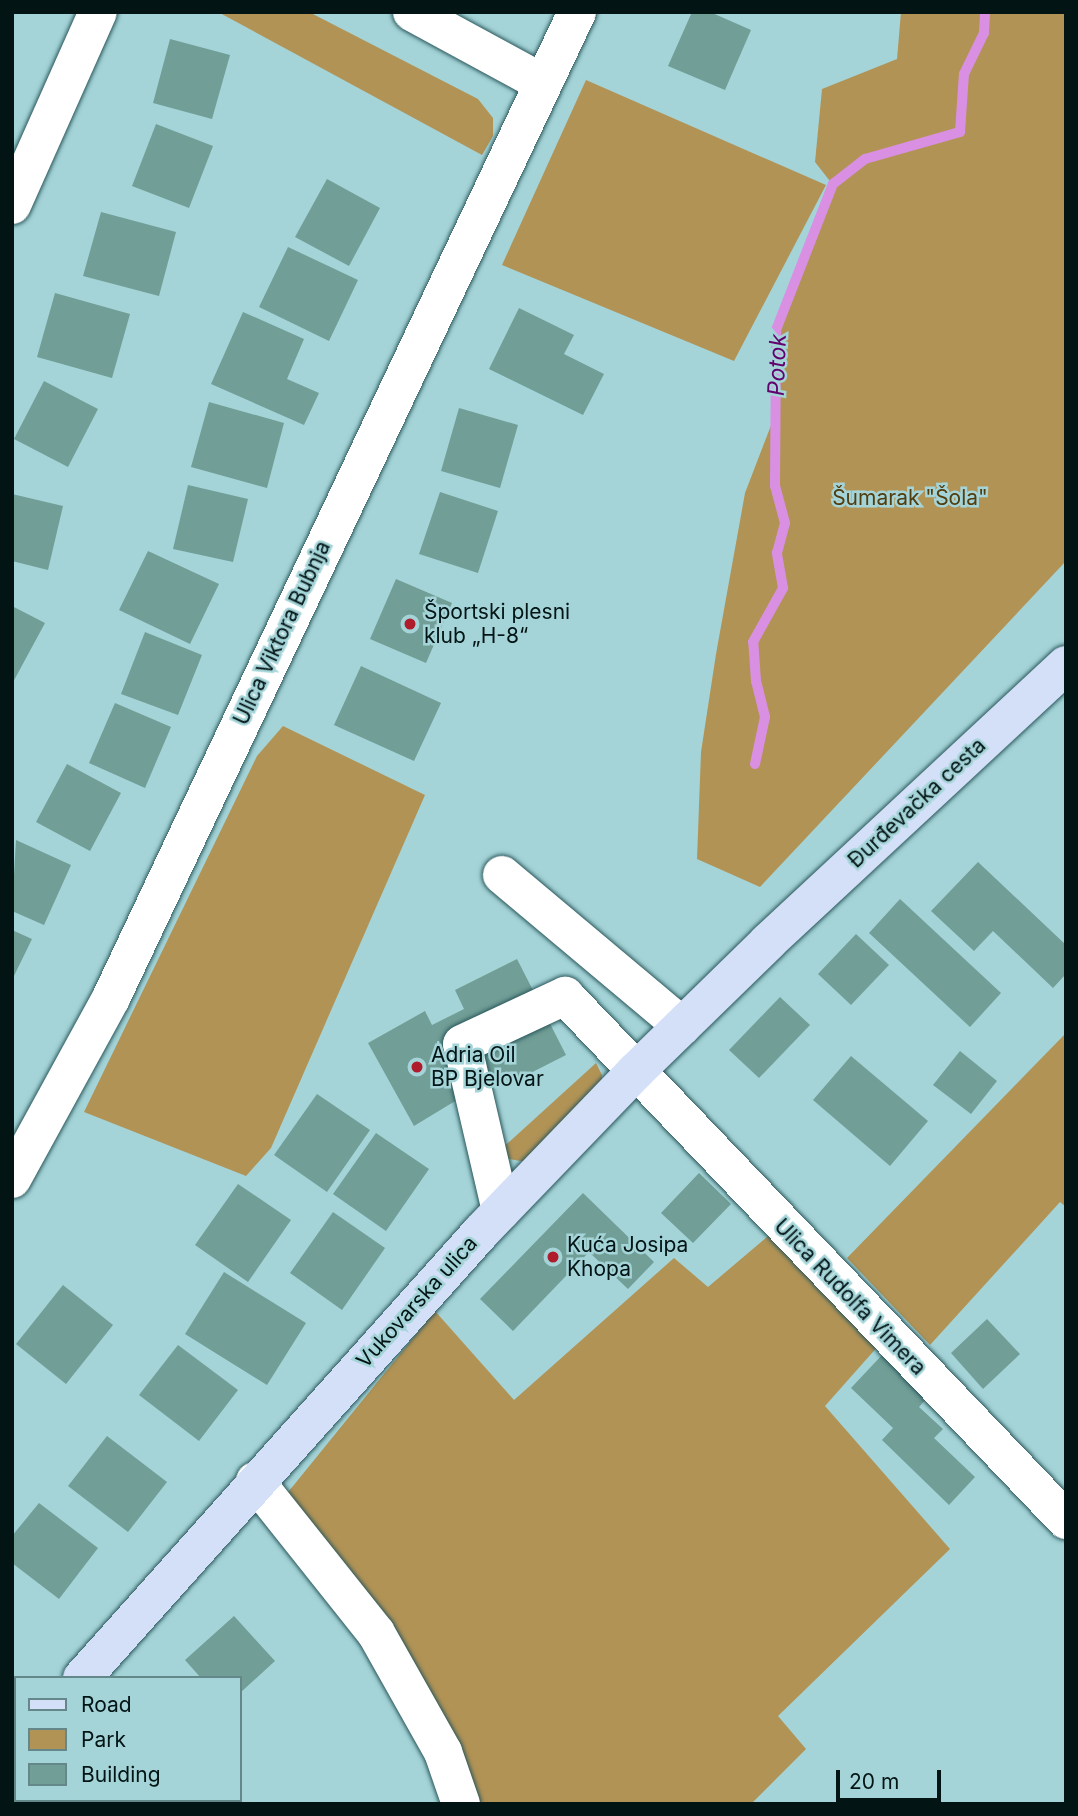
<!DOCTYPE html>
<html>
<head>
<meta charset="utf-8">
<style>
  body { margin:0 }
  #map { position:relative; width:1078px; height:1816px; overflow:hidden; background:#a4d4d8; font-family:Inter,sans-serif }
  div>[style] { position:absolute }
  .green>* { inset:0; background:#b29356 }
  .stream>* { height:10px; margin:-5px; padding:0 5px; transform-origin:5px; border-radius:5px; background:#d990e3 }
  .building>* { inset:0; background:#719e96 }
  .roads { filter:drop-shadow(0 0 2px #2a575b) drop-shadow(0 0 2px #2a575b) }
  .minor>* { height:38px; margin:-19px; padding:0 19px; transform-origin:19px; border-radius:19px; background:#fff }
  .major>* { height:38px; margin:-19px; padding:0 19px; transform-origin:19px; border-radius:19px; background:#d3e0f8 }
  .dots>* { width:19px; height:19px; translate:-50% -50%; box-sizing:border-box; border:4px solid #a4d4d8; border-radius:50% }
  span { translate:-50% -50%; white-space:nowrap; text-align:center; line-height:1.15; -webkit-text-stroke:5px #a4d4d8; paint-order:stroke }
  .park-label { font-size:21px; color:#523d0e }
  .poi-label { font-size:21px; color:#031415 }
  .left { translate:0 -50%; text-align:left }
  .street-label { font-size:21px; color:#031415 }
  .water-label { font-size:23px; color:#62006e; font-style:italic }
  .frame { position:absolute; inset:0; border:14px solid #031415; pointer-events:none }
  .legend { position:absolute; left:14px; top:1676px; width:228px; height:126px; box-sizing:border-box; background:#a4d4d8; border:2px solid #64878a; margin:0; padding:9px 12px; list-style:none; font-size:21px; color:#031415 }
  .legend li { display:flex; align-items:center; gap:14px; height:35px }
  .legend b { width:35px; border:2px solid #64878a }
  .scale { position:absolute; left:836px; top:1770px; width:105px; height:32px; box-sizing:border-box; border:4px solid #031415; border-top:0; padding-left:9px; font-size:21px; line-height:24px; white-space:nowrap; color:#031415; -webkit-text-stroke:5px #a4d4d8; paint-order:stroke }
</style>
</head>
<body>
<div id="map">
  <div class="green">
    <i style="clip-path:polygon(218px 12px,309px 12px,478px 99px,493px 118px,493px 136px,482px 155px)"></i>
    <i style="clip-path:polygon(901px 12px,1066px 12px,1066px 561px,760px 887px,697px 859px,701px 752px,716px 654px,745px 493px,775px 415px,776px 330px,833px 185px,815px 162px,822px 89px,897px 59px)"></i>
    <i style="clip-path:polygon(586px 80px,826px 185px,734px 361px,502px 265px)"></i>
    <i style="clip-path:polygon(283px 726px,425px 795px,271px 1148px,246px 1176px,84px 1112px,257px 756px)"></i>
    <i style="clip-path:polygon(1066px 1033px,1066px 1207px,1060px 1202px,930px 1345px,847px 1258px)"></i>
    <i style="clip-path:polygon(596px 1063px,602px 1075px,601px 1087px,526px 1162px,503px 1158px,498px 1152px)"></i>
    <i style="clip-path:polygon(781px 1225px,887px 1336px,825px 1406px,950px 1549px,778px 1716px,806px 1749px,751px 1804px,461px 1804px,276px 1507px,435px 1311px,514px 1400px,674px 1258px,708px 1287px)"></i>
  </div>
  <div class="stream">
    <i style="left:755px;top:764px;width:48px;rotate:-78deg"></i>
    <i style="left:765px;top:717px;width:37px;rotate:-104deg"></i>
    <i style="left:756px;top:681px;width:39px;rotate:-94deg"></i>
    <i style="left:753px;top:642px;width:62px;rotate:-60.9deg"></i>
    <i style="left:783px;top:588px;width:36px;rotate:-100deg"></i>
    <i style="left:777px;top:553px;width:31px;rotate:-75deg"></i>
    <i style="left:785px;top:523px;width:38px;rotate:-105deg"></i>
    <i style="left:775px;top:486px;width:156px;rotate:-89.6deg"></i>
    <i style="left:776px;top:330px;width:157px;rotate:-68.7deg"></i>
    <i style="left:833px;top:184px;width:41px;rotate:-38deg"></i>
    <i style="left:865px;top:159px;width:99px;rotate:-15.9deg"></i>
    <i style="left:960px;top:132px;width:58px;rotate:-86.1deg"></i>
    <i style="left:964px;top:74px;width:46px;rotate:-64deg"></i>
    <i style="left:984px;top:33px;width:21px;rotate:-87deg"></i>
  </div>
  <div class="building">
    <i style="clip-path:polygon(692px 12px,710px 12px,751px 30px,725px 90px,668px 66px)"></i>
    <i style="clip-path:polygon(170px 39px,230px 55px,212px 119px,153px 103px)"></i>
    <i style="clip-path:polygon(156px 124px,213px 146px,189px 208px,132px 186px)"></i>
    <i style="clip-path:polygon(327px 179px,380px 208px,349px 266px,295px 237px)"></i>
    <i style="clip-path:polygon(101px 212px,176px 232px,159px 296px,83px 276px)"></i>
    <i style="clip-path:polygon(288px 247px,358px 280px,329px 341px,259px 307px)"></i>
    <i style="clip-path:polygon(55px 293px,130px 314px,112px 378px,37px 357px)"></i>
    <i style="clip-path:polygon(519px 308px,574px 335px,564px 354px,604px 374px,583px 415px,489px 369px)"></i>
    <i style="clip-path:polygon(243px 312px,304px 339px,287px 379px,319px 393px,304px 425px,211px 384px)"></i>
    <i style="clip-path:polygon(44px 381px,98px 409px,68px 467px,14px 439px)"></i>
    <i style="clip-path:polygon(209px 402px,284px 423px,267px 488px,191px 467px)"></i>
    <i style="clip-path:polygon(459px 408px,518px 425px,500px 488px,441px 471px)"></i>
    <i style="clip-path:polygon(188px 485px,248px 499px,233px 562px,173px 549px)"></i>
    <i style="clip-path:polygon(440px 492px,498px 511px,478px 573px,419px 554px)"></i>
    <i style="clip-path:polygon(12px 494px,63px 506px,48px 570px,12px 561px)"></i>
    <i style="clip-path:polygon(148px 551px,219px 584px,190px 644px,119px 610px)"></i>
    <i style="clip-path:polygon(396px 579px,452px 603px,426px 663px,370px 639px)"></i>
    <i style="clip-path:polygon(12px 606px,45px 623px,12px 684px)"></i>
    <i style="clip-path:polygon(145px 632px,202px 655px,178px 715px,121px 694px)"></i>
    <i style="clip-path:polygon(361px 666px,441px 703px,414px 761px,334px 725px)"></i>
    <i style="clip-path:polygon(115px 703px,171px 727px,145px 788px,89px 763px)"></i>
    <i style="clip-path:polygon(67px 764px,121px 793px,90px 851px,36px 822px)"></i>
    <i style="clip-path:polygon(16px 840px,71px 865px,44px 925px,12px 911px)"></i>
    <i style="clip-path:polygon(978px 862px,1066px 945px,1066px 974px,1053px 988px,993px 931px,974px 951px,931px 911px)"></i>
    <i style="clip-path:polygon(900px 899px,1001px 993px,970px 1027px,869px 933px)"></i>
    <i style="clip-path:polygon(12px 930px,32px 939px,12px 980px)"></i>
    <i style="clip-path:polygon(856px 934px,889px 965px,851px 1005px,818px 974px)"></i>
    <i style="clip-path:polygon(517px 959px,566px 1055px,509px 1084px,503px 1072px,414px 1126px,368px 1043px,425px 1011px,432px 1025px,464px 1009px,455px 990px)"></i>
    <i style="clip-path:polygon(780px 997px,810px 1025px,759px 1078px,729px 1050px)"></i>
    <i style="clip-path:polygon(960px 1051px,997px 1081px,971px 1114px,933px 1085px)"></i>
    <i style="clip-path:polygon(851px 1056px,928px 1121px,890px 1166px,813px 1100px)"></i>
    <i style="clip-path:polygon(317px 1094px,370px 1130px,327px 1192px,274px 1155px)"></i>
    <i style="clip-path:polygon(376px 1133px,429px 1169px,386px 1231px,333px 1194px)"></i>
    <i style="clip-path:polygon(699px 1173px,731px 1204px,693px 1243px,661px 1213px)"></i>
    <i style="clip-path:polygon(238px 1184px,291px 1220px,248px 1282px,195px 1245px)"></i>
    <i style="clip-path:polygon(583px 1193px,654px 1262px,628px 1289px,589px 1252px,513px 1331px,480px 1299px)"></i>
    <i style="clip-path:polygon(333px 1212px,385px 1248px,342px 1310px,290px 1273px)"></i>
    <i style="clip-path:polygon(224px 1272px,306px 1323px,267px 1385px,185px 1334px)"></i>
    <i style="clip-path:polygon(63px 1285px,113px 1325px,66px 1384px,16px 1344px)"></i>
    <i style="clip-path:polygon(987px 1319px,1020px 1354px,983px 1389px,951px 1353px)"></i>
    <i style="clip-path:polygon(178px 1345px,238px 1390px,199px 1441px,139px 1395px)"></i>
    <i style="clip-path:polygon(882px 1355px,927px 1398px,919px 1407px,943px 1429px,934px 1438px,975px 1477px,949px 1505px,882px 1440px,893px 1428px,851px 1388px)"></i>
    <i style="clip-path:polygon(107px 1436px,167px 1482px,128px 1532px,68px 1486px)"></i>
    <i style="clip-path:polygon(39px 1503px,98px 1548px,59px 1599px,12px 1563px,12px 1536px)"></i>
    <i style="clip-path:polygon(234px 1616px,275px 1661px,240px 1693px,240px 1678px,201px 1678px,185px 1660px)"></i>
    <i style="clip-path:polygon(126px 1800px,174px 1800px,171px 1804px)"></i>
  </div>
  <div class="roads">
    <div class="minor">
      <i style="left:412px;top:12px;width:147px;rotate:28.5deg"></i>
      <i style="left:12px;top:205px;width:211px;rotate:-66deg"></i>
      <i style="left:502px;top:875px;width:235px;rotate:40deg"></i>
      <i style="left:12px;top:1179px;width:206px;rotate:-61.3deg"></i>
      <i style="left:111px;top:998px;width:1091px;rotate:-64.7deg"></i>
      <i style="left:501px;top:1211px;width:171px;rotate:-103.1deg"></i>
      <i style="left:462px;top:1044px;width:114px;rotate:-25deg"></i>
      <i style="left:565px;top:996px;width:725px;rotate:46.29deg"></i>
      <i style="left:255px;top:1481px;width:194px;rotate:51.5deg"></i>
      <i style="left:376px;top:1633px;width:137px;rotate:60.6deg"></i>
      <i style="left:443px;top:1752px;width:55px;rotate:70.9deg"></i>
    </div>
    <div class="major">
      <i style="left:82px;top:1678px;width:598px;rotate:-48.18deg"></i>
      <i style="left:481px;top:1232px;width:222px;rotate:-46.1deg"></i>
      <i style="left:635px;top:1072px;width:186px;rotate:-44.3deg"></i>
      <i style="left:768px;top:942px;width:407px;rotate:-42.9deg"></i>
      <i style="left:12px;top:1758px;width:6px;rotate:-45deg"></i>
    </div>
  </div>
  <div class="dots">
    <i style="left:410px;top:624px;background:#af1c2b"></i>
    <i style="left:417px;top:1067px;background:#af1c2b"></i>
    <i style="left:553px;top:1257px;background:#af1c2b"></i>
  </div>
  <div class="park-label">
    <span style="left:910px;top:498px">Šumarak "Šola"</span>
  </div>
  <div class="poi-label">
    <span class="left" style="left:424px;top:624px">Športski plesni<br>klub „H-8“</span>
    <span class="left" style="left:431px;top:1067px">Adria Oil<br>BP Bjelovar</span>
    <span class="left" style="left:567px;top:1257px">Kuća Josipa<br>Khopa</span>
  </div>
  <div class="street-label">
    <span style="left:282px;top:633px;rotate:-65deg">Ulica Viktora Bubnja</span>
    <span style="left:917px;top:803px;rotate:-43deg">Đurđevačka cesta</span>
    <span style="left:850px;top:1297px;rotate:46deg">Ulica Rudolfa Vimera</span>
    <span style="left:417px;top:1302px;rotate:-48deg">Vukovarska ulica</span>
  </div>
  <div class="water-label">
    <span style="left:777px;top:365px;rotate:-88deg">Potok</span>
  </div>
  <div class="frame"></div>
  <ul class="legend">
  <li><b style="height:9px;background:#d3e0f8"></b>Road</li>
  <li><b style="height:19px;background:#b29356"></b>Park</li>
  <li><b style="height:19px;background:#719e96"></b>Building</li>
  </ul>
  <div class="scale">20 m</div>
</div>
</body>
</html>
